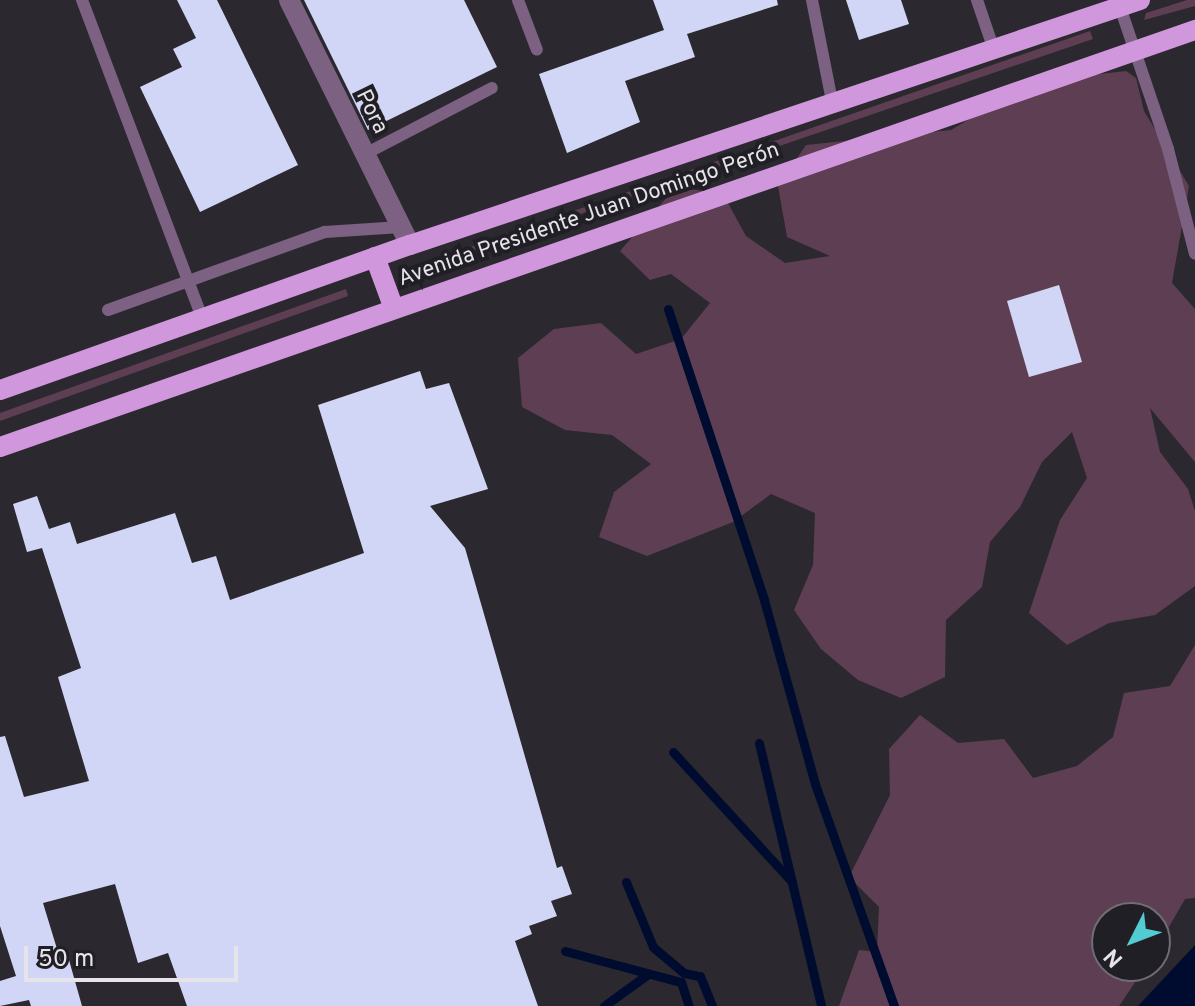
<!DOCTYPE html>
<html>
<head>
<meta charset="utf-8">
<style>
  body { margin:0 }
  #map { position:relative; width:1195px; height:1006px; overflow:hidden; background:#2b292f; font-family:Overpass,sans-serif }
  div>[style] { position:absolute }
  .green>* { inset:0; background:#5e3e53 }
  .water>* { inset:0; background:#000c2f }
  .stream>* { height:9px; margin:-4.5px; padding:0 4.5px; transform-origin:4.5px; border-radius:4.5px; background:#000c2f }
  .building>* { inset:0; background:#d2d6f6 }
  .service>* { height:12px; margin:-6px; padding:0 6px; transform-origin:6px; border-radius:6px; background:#7d6183 }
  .minor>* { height:20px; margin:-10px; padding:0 10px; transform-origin:10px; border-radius:10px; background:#7d6183 }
  .primary>* { height:20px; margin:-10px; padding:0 10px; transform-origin:10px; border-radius:10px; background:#d197dc }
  span { translate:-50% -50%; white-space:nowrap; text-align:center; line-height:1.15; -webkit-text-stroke:8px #211f26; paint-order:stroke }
  .street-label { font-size:22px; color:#e6e4e9 }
  .north { position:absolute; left:1091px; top:902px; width:80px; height:80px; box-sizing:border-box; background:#211f26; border:2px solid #706e74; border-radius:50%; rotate:228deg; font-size:22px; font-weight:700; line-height:32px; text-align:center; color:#e6e4e9 }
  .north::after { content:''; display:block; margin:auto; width:28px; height:36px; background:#52ccd0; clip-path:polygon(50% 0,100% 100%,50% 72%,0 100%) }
  .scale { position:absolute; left:24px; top:946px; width:214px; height:36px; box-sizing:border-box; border:4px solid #e6e4e9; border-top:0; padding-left:10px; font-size:24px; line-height:28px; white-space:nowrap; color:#e6e4e9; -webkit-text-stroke:6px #211f26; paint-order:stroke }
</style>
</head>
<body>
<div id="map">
  <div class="green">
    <i style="clip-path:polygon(1187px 0,1195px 0,1195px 6px,1144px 20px,1146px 13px)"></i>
    <i style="clip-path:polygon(1090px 31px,1093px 39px,399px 276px,401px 271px)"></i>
    <i style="clip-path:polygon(1126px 71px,1136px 78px,1144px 111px,1189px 186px,1172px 283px,1195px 309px,1195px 462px,1150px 408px,1160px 452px,1188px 489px,1195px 511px,1195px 586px,1155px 615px,1109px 623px,1067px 645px,1029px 613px,1060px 520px,1087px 478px,1072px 432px,1042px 462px,1020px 507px,990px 542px,982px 587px,946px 620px,945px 677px,901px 698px,858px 680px,821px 649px,794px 610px,813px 565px,815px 513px,771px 494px,733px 522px,647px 556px,599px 537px,614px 492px,651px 464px,612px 435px,565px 430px,522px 407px,518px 358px,554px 329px,601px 323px,636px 354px,681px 339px,710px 303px,671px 274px,650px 280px,620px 251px,676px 187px,723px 194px,746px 236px,785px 263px,830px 256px,787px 237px,778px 186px,806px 145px,951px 130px,1031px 82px)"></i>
    <i style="clip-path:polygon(346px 289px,348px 296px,0 421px,0 413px)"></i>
    <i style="clip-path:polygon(1195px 645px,1195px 898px,1185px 899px,1155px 951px,1155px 918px,1107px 918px,1107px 966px,1146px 966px,1119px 1006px,839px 1006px,859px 950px,877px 952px,879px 907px,849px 877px,890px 795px,889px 749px,920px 715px,958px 743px,1004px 739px,1033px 778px,1077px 766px,1113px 737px,1124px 693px,1170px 686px)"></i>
  </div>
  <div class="water">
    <i style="clip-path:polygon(1195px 945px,1195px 1006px,1138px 1006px)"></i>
  </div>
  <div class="stream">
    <i style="left:668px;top:309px;width:306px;rotate:71.7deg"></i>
    <i style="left:764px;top:600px;width:191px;rotate:74.5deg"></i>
    <i style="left:815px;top:784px;width:236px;rotate:70.4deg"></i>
    <i style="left:759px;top:743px;width:270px;rotate:76.7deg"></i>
    <i style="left:673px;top:752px;width:176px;rotate:47.5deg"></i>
    <i style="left:626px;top:882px;width:70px;rotate:67.4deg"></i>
    <i style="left:653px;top:947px;width:40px;rotate:40deg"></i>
    <i style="left:684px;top:973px;width:16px;rotate:11deg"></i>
    <i style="left:700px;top:976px;width:32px;rotate:68deg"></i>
    <i style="left:565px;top:951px;width:120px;rotate:15deg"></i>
    <i style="left:681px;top:982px;width:25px;rotate:72deg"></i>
    <i style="left:604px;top:1006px;width:54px;rotate:-36deg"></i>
  </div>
  <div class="building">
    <i style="clip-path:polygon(177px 0,217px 0,298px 165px,200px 212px,140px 87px,182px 67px,173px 49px,196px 38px)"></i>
    <i style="clip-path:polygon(304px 0,464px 0,497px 67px,368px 130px)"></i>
    <i style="clip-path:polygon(653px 0,777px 0,778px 5px,687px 34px,695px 57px,625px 81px,640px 122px,567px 153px,539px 74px,664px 30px)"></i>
    <i style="clip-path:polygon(846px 0,901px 0,909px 24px,859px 40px)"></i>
    <i style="clip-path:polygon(1059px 285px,1082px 362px,1029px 377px,1007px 301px)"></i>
    <i style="clip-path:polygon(420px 371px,426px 389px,449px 383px,488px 489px,430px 506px,465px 548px,557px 868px,562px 866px,572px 894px,551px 901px,557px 916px,529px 926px,532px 934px,515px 941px,538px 1006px,187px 1006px,168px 953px,138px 963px,115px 884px,43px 903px,61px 962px,69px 960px,82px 1006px,31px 1006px,29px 1000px,0 1006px,0 981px,16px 976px,0 926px,0 737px,5px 736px,24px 797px,89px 781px,58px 677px,81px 668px,42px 548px,27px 552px,13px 504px,37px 496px,49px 529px,70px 522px,77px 544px,175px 513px,192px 563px,216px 556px,230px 600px,364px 553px,318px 405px)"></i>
  </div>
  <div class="service">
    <i style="left:82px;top:0;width:340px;rotate:69.3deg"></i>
    <i style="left:518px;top:0;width:53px;rotate:69.2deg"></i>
    <i style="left:812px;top:0;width:108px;rotate:78.8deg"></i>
    <i style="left:977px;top:0;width:53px;rotate:71.2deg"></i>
    <i style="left:1120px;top:7px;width:150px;rotate:71.3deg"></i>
    <i style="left:1168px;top:149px;width:108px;rotate:75.6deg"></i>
    <i style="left:365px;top:154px;width:143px;rotate:-27.5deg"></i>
    <i style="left:108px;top:310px;width:231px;rotate:-19.8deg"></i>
    <i style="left:325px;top:232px;width:76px;rotate:-3.8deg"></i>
  </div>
  <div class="minor">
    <i style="left:289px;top:0;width:273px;rotate:63.7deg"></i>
  </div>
  <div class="primary">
    <i style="left:375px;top:257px;width:55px;rotate:69.9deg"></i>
    <i style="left:0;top:390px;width:435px;rotate:-19.5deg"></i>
    <i style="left:410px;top:245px;width:770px;rotate:-18.55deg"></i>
    <i style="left:0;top:447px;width:1266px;rotate:-19.24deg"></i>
  </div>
  <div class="street-label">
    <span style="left:371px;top:112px;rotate:64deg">Pora</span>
    <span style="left:589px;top:215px;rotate:-19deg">Avenida Presidente Juan Domingo Perón</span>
  </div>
  <div class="north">N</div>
  <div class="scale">50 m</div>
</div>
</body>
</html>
